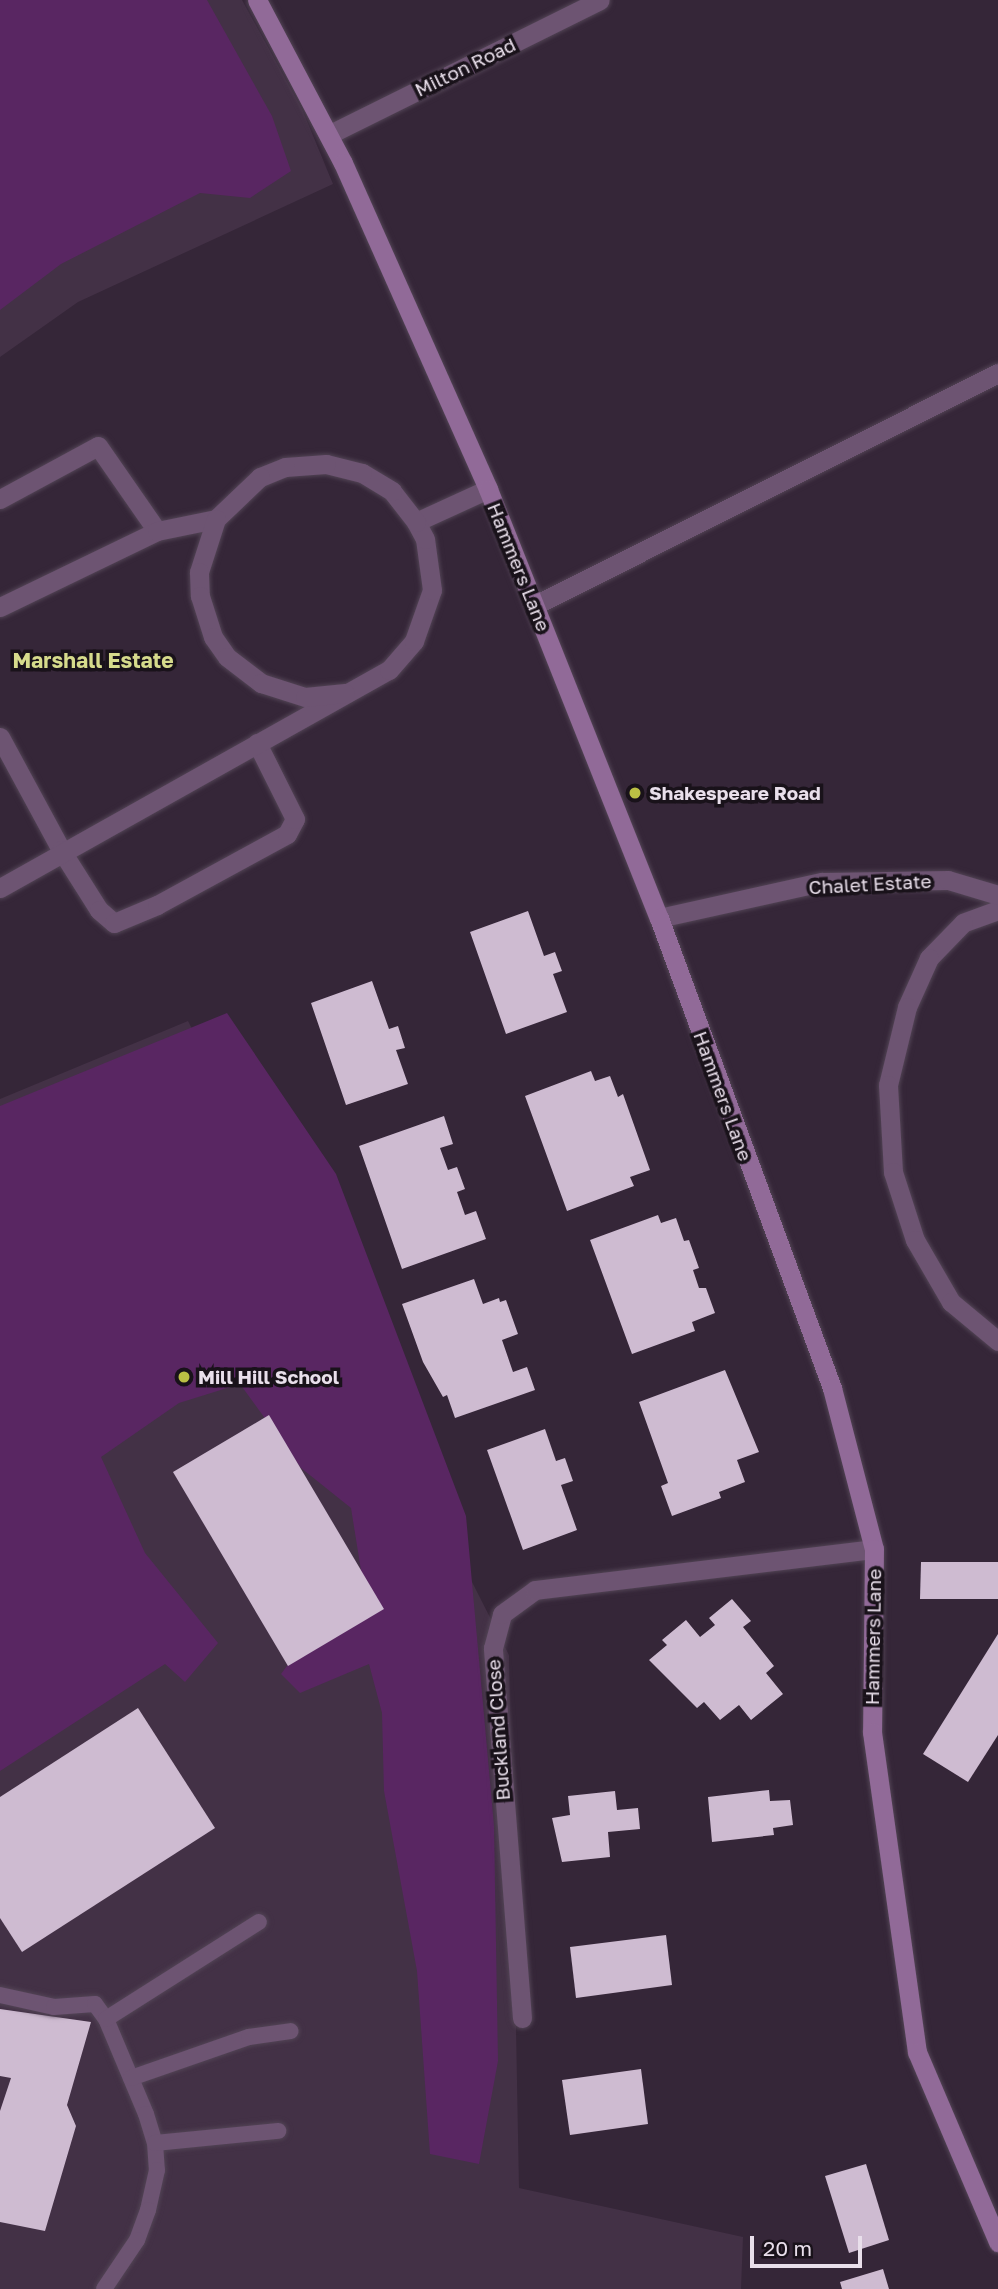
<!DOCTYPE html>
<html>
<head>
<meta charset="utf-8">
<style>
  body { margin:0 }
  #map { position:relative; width:998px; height:2289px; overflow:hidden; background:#352638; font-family:"Golos Text",sans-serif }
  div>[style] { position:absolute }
  .built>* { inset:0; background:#433146 }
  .green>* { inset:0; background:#592662 }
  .building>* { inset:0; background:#cebbd1 }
  .roads { filter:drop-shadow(0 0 2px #524455) drop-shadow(0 0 2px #524455) }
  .service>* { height:16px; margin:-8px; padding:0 8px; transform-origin:8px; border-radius:8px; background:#6d5472 }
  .minor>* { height:19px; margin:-9.5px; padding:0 9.5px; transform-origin:9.5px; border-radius:9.5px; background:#6d5472 }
  .secondary>* { height:19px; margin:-9.5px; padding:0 9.5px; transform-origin:9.5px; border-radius:9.5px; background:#916a98 }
  .dots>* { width:19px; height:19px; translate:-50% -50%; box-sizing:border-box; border:4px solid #19121a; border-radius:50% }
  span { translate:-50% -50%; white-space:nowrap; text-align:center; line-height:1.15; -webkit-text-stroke:7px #19121a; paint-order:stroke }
  .street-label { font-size:19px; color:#e9dfeb }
  .poi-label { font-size:19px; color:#e9dfeb; font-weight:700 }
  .left { translate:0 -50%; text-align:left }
  .neighbourhood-label { font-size:21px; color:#d6db8c; font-weight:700 }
  .scale { position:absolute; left:750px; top:2236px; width:112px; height:32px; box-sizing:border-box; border:4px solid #e9dfeb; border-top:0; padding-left:9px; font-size:21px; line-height:24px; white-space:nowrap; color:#e9dfeb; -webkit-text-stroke:5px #19121a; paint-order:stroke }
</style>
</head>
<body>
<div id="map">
  <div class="built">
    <i style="clip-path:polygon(0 0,242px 0,302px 109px,333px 184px,78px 302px,0 357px)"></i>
    <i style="clip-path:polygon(188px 1021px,509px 1655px,519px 2188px,743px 2237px,741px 2289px,0 2289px,0 1099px)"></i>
  </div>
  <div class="green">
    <i style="clip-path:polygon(0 0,207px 0,272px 116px,291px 171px,250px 198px,200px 193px,61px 264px,0 310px)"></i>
    <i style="clip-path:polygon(227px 1013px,336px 1174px,466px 1516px,494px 1826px,498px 2061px,479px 2164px,430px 2154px,417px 1971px,384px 1791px,382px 1713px,369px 1664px,300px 1693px,281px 1674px,310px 1635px,368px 1614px,351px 1508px,301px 1468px,240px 1384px,179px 1403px,101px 1457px,145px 1553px,218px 1643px,185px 1682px,165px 1664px,0 1771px,0 1106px)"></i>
  </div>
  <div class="building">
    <i style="clip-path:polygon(528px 911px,544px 956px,555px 952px,562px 971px,553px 974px,567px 1012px,506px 1034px,470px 932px)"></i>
    <i style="clip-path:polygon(372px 981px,389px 1029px,398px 1026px,405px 1048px,396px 1050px,408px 1084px,346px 1105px,311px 1003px)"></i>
    <i style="clip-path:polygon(591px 1071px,595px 1081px,610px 1076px,618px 1097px,623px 1094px,650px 1170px,630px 1177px,634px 1186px,567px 1211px,525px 1096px)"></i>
    <i style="clip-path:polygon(444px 1116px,453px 1144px,440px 1148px,448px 1170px,457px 1167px,465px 1189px,457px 1192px,465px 1215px,476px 1211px,486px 1239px,402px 1269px,359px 1146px)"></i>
    <i style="clip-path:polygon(658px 1215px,661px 1223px,676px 1218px,684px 1241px,689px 1240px,699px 1268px,693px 1270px,699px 1288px,706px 1288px,715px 1313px,692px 1322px,695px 1331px,632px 1354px,590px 1240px)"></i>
    <i style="clip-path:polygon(474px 1279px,483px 1304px,499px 1298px,500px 1302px,506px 1300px,518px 1334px,502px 1340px,513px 1372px,527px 1367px,535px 1390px,455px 1418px,447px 1395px,443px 1397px,423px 1362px,402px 1304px)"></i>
    <i style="clip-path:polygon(725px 1370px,759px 1452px,737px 1460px,745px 1482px,719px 1492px,721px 1498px,672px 1516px,661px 1486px,668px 1483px,639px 1402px)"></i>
    <i style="clip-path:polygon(269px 1415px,384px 1609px,288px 1666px,173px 1472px)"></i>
    <i style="clip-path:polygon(545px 1429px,556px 1461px,565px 1458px,573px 1481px,561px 1485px,577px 1530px,523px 1550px,487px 1450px)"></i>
    <i style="clip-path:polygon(921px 1562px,998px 1562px,998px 1599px,920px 1599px)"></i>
    <i style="clip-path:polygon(732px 1599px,751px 1621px,743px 1627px,774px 1666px,766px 1673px,783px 1694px,751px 1720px,739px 1705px,720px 1720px,704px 1702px,697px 1708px,649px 1660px,667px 1645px,662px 1640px,686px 1620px,700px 1637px,715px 1625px,709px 1618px)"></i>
    <i style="clip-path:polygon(998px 1634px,998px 1735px,968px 1782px,923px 1754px)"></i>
    <i style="clip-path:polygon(138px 1708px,215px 1828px,22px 1952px,0 1918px,0 1797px)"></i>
    <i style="clip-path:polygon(769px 1790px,770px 1801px,790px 1800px,793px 1825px,773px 1828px,774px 1835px,712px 1842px,708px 1797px)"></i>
    <i style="clip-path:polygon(615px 1791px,617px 1810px,638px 1808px,640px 1829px,608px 1832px,610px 1857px,562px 1862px,552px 1818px,570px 1815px,568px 1796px)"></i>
    <i style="clip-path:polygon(666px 1935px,672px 1985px,576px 1998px,570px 1947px)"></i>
    <i style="clip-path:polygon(0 2009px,91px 2022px,67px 2105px,76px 2126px,45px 2231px,0 2222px,0 2111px,11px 2078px,0 2076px)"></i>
    <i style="clip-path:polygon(641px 2069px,648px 2124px,570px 2135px,562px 2080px)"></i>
    <i style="clip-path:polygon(866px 2164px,889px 2240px,849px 2253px,825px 2176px)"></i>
    <i style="clip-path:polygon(883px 2269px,889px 2289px,842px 2289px,840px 2282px)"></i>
  </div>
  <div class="roads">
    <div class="service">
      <i style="left:0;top:1995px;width:55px;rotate:12.5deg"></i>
      <i style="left:54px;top:2007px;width:41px;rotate:-4.2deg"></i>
      <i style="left:95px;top:2004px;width:19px;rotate:54deg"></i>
      <i style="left:106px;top:2019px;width:103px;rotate:67.2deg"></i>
      <i style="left:146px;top:2114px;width:30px;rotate:73deg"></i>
      <i style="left:155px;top:2143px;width:27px;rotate:86deg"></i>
      <i style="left:157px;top:2170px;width:41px;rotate:102.7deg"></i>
      <i style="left:148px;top:2210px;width:32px;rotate:110deg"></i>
      <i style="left:137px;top:2240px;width:59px;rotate:124deg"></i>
      <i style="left:106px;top:2019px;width:181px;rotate:-32.4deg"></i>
      <i style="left:131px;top:2078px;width:125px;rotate:-19.2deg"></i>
      <i style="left:249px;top:2037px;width:42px;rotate:-8.1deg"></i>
      <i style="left:155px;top:2143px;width:124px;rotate:-5.6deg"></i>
    </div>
    <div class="minor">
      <i style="left:330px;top:134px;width:301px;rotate:-26.4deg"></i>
      <i style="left:0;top:499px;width:111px;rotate:-28.4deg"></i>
      <i style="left:98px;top:446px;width:103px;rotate:55.2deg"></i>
      <i style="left:416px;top:522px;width:79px;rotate:-24.6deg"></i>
      <i style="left:535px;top:605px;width:518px;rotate:-26.61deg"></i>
      <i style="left:0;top:607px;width:174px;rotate:-25.8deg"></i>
      <i style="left:157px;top:531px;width:60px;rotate:-11.5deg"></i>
      <i style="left:0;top:737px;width:128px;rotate:61.6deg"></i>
      <i style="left:61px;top:850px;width:71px;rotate:57.7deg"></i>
      <i style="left:99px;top:910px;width:20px;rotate:41deg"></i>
      <i style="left:114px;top:923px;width:47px;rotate:-22.7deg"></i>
      <i style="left:157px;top:905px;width:148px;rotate:-28.6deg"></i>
      <i style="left:287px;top:834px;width:17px;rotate:-62deg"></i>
      <i style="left:295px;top:819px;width:85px;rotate:-116.6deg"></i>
      <i style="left:0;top:888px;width:446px;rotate:-29.3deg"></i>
      <i style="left:389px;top:670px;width:38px;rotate:-49deg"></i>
      <i style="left:414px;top:641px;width:54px;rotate:-70.6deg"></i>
      <i style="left:432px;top:590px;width:51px;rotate:-97.8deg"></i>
      <i style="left:425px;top:539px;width:19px;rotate:-118deg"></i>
      <i style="left:416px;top:522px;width:39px;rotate:-128deg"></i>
      <i style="left:392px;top:491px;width:35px;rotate:-149deg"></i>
      <i style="left:362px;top:473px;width:37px;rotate:-166deg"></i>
      <i style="left:326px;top:464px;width:41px;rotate:175.8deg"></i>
      <i style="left:285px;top:467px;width:27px;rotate:158deg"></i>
      <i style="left:260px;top:477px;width:61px;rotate:136.3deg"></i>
      <i style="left:216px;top:519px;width:56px;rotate:107.8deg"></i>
      <i style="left:199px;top:572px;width:24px;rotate:88deg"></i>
      <i style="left:200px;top:596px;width:43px;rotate:72.4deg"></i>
      <i style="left:213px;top:637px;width:24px;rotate:55deg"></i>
      <i style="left:227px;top:657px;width:43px;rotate:37.4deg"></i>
      <i style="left:261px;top:683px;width:46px;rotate:17.7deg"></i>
      <i style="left:305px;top:697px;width:40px;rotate:-5.7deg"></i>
      <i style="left:998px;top:910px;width:37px;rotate:160deg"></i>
      <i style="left:963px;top:923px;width:49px;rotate:134.2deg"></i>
      <i style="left:929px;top:958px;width:54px;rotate:114.2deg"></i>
      <i style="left:907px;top:1007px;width:80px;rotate:103.7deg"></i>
      <i style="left:888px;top:1085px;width:87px;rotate:86.7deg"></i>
      <i style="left:893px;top:1172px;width:71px;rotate:72.1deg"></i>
      <i style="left:915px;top:1240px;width:72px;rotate:59.9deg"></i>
      <i style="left:951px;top:1302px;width:61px;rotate:39.7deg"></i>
      <i style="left:659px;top:918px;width:167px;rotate:-12.5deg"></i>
      <i style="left:822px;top:882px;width:126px;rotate:-0.9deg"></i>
      <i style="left:948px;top:880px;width:52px;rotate:16.7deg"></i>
      <i style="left:522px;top:2018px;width:371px;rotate:-94.5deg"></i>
      <i style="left:493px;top:1648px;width:35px;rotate:-75deg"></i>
      <i style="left:502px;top:1614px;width:41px;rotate:-36deg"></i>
      <i style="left:535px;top:1590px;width:341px;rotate:-6.9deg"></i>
    </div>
    <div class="secondary">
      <i style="left:257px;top:0;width:184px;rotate:62.2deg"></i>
      <i style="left:343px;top:163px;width:357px;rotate:66deg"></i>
      <i style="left:488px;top:489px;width:462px;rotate:68.3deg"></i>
      <i style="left:659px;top:918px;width:501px;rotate:69.79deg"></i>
      <i style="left:832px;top:1388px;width:166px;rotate:75.4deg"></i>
      <i style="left:874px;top:1549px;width:183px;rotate:90.6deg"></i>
      <i style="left:872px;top:1732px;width:323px;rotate:82deg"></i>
      <i style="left:917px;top:2052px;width:207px;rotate:66.9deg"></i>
    </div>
  </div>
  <div class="dots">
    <i style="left:635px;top:793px;background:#bbc044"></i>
    <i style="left:184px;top:1377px;background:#bbc044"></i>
  </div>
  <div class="street-label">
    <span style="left:465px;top:67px;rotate:-26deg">Milton Road</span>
    <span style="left:519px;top:567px;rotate:68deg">Hammers Lane</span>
    <span style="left:870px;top:884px;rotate:-3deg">Chalet Estate</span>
    <span style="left:723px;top:1096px;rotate:70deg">Hammers Lane</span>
    <span style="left:873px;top:1637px;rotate:-89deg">Hammers Lane</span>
    <span style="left:498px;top:1730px;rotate:-94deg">Buckland Close</span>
  </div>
  <div class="poi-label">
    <span class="left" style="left:649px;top:793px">Shakespeare Road</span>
    <span class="left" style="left:198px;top:1377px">Mill Hill School</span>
  </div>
  <div class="neighbourhood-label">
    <span style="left:93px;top:660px">Marshall Estate</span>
  </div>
  <div class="scale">20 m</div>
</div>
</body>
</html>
